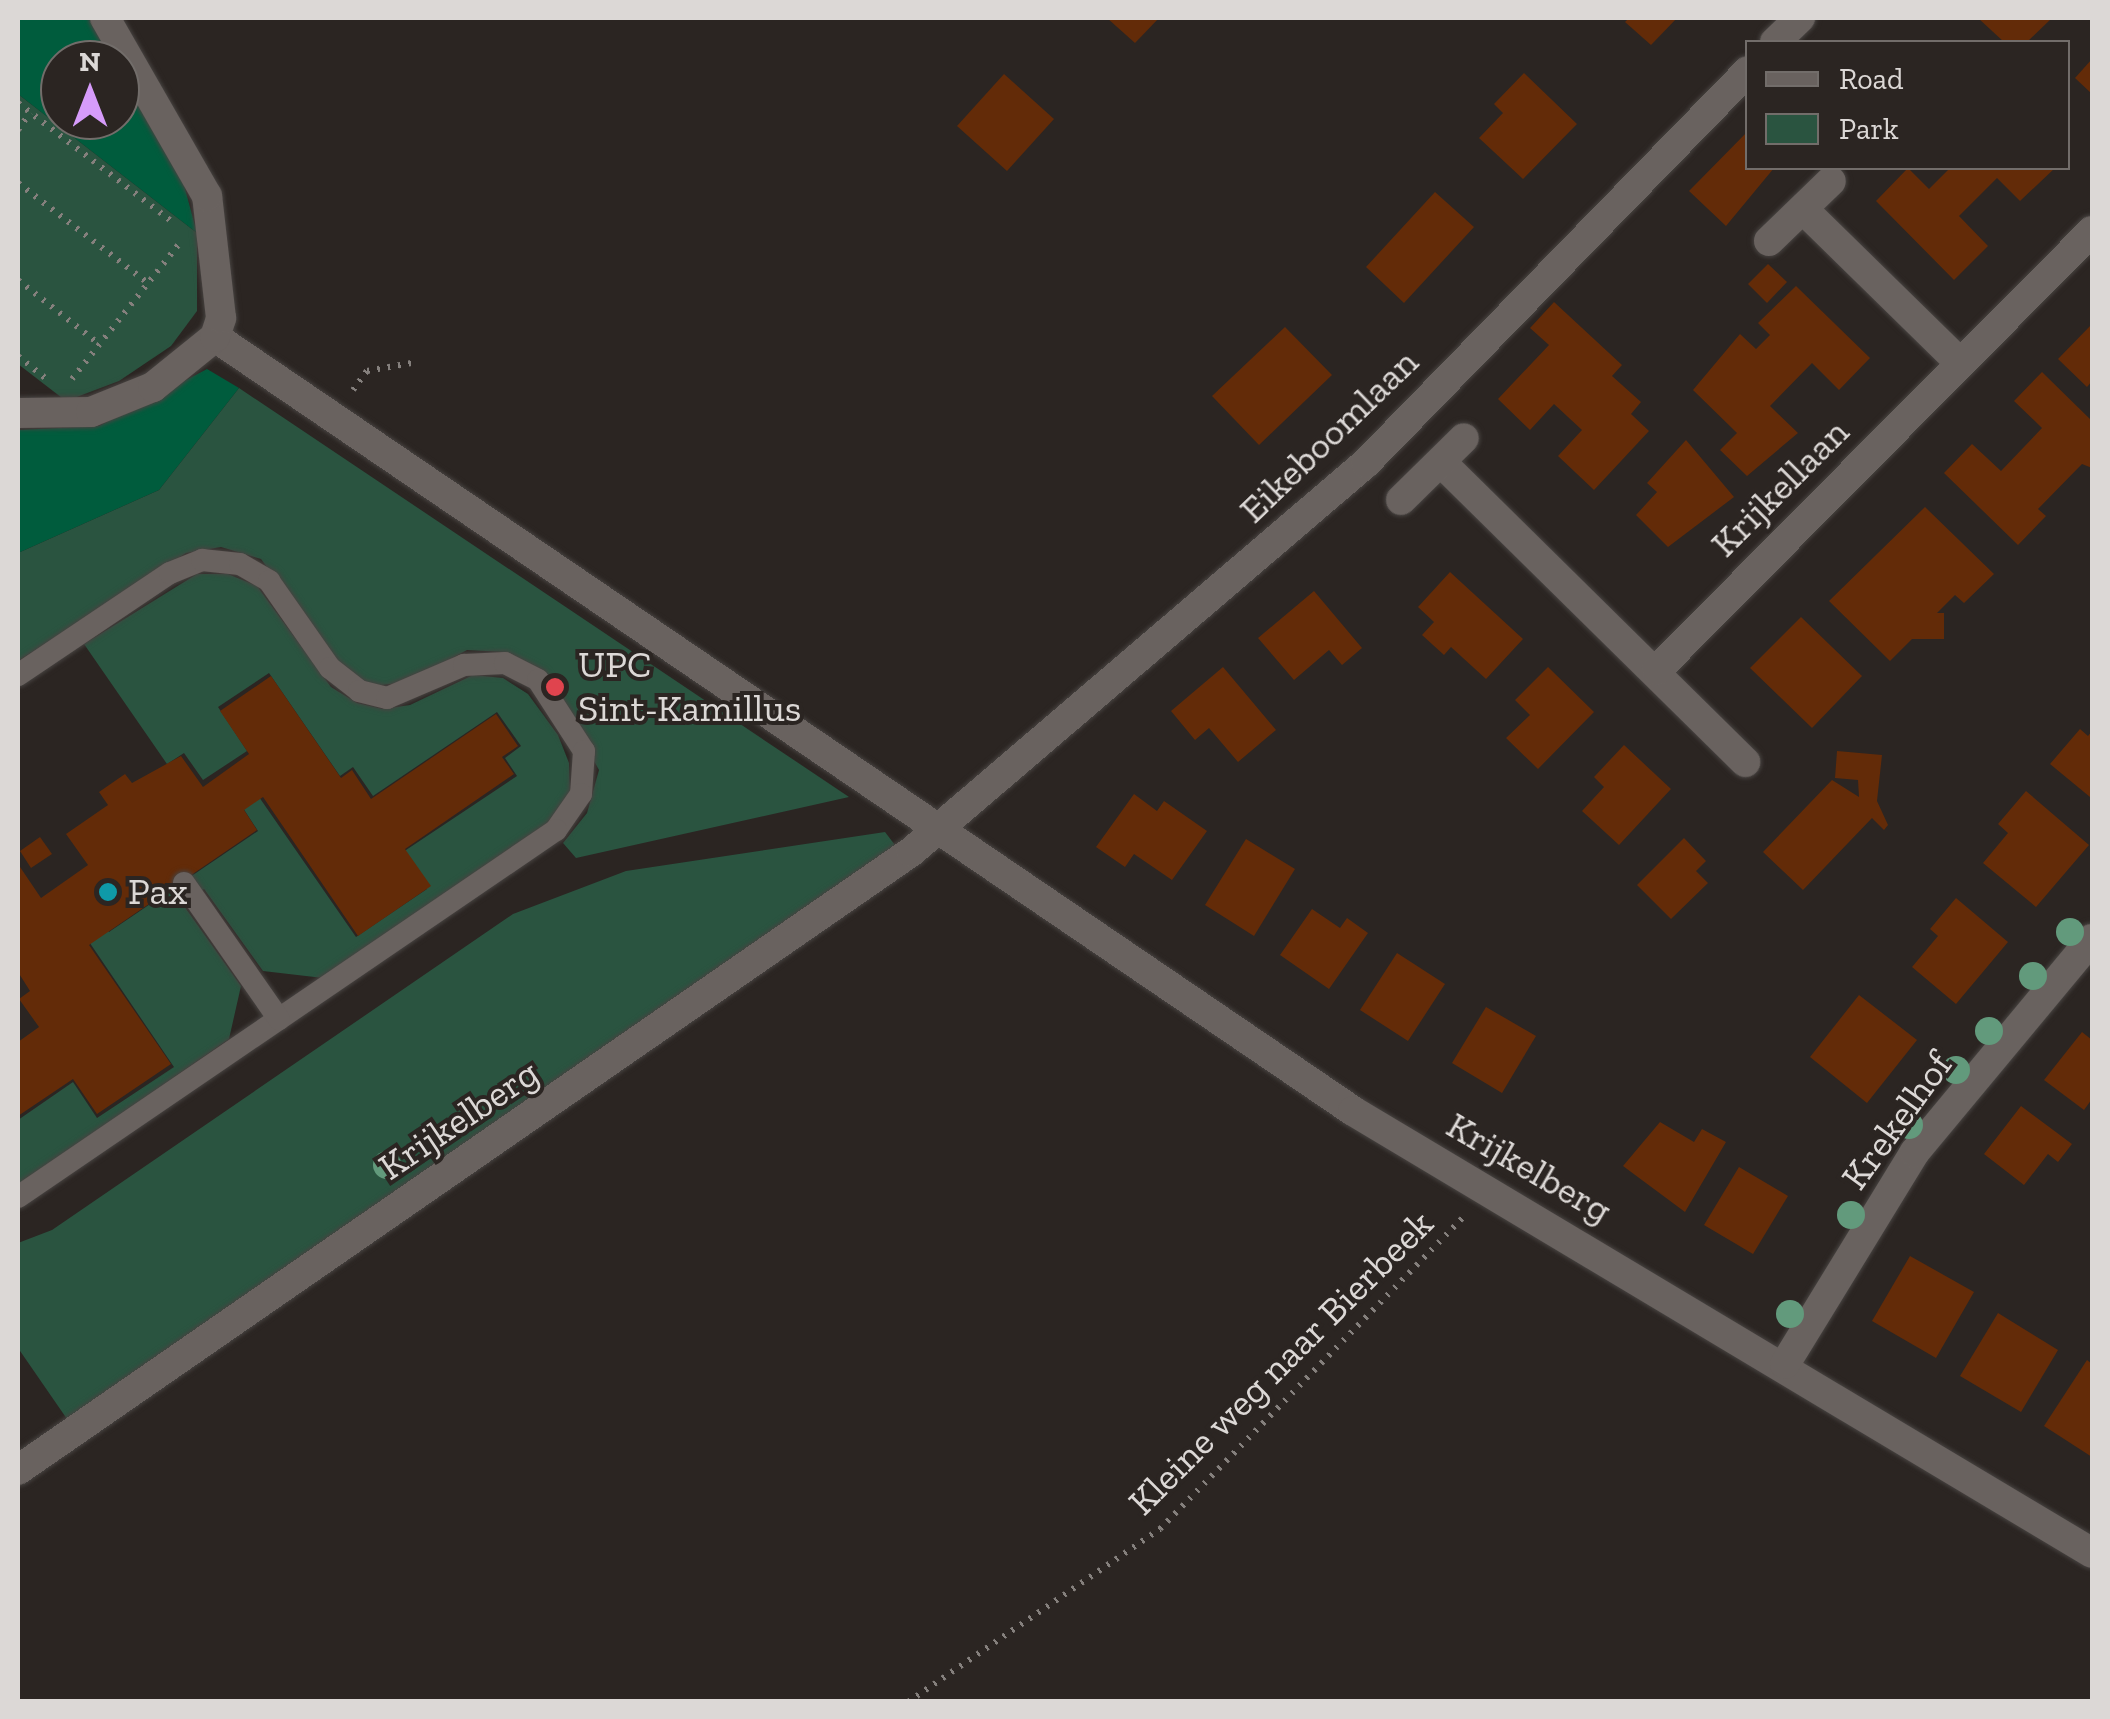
<!DOCTYPE html>
<html>
<head>
<meta charset="utf-8">
<style>
  body { margin:0 }
  #map { position:relative; width:2110px; height:1719px; overflow:hidden; background:#2b2522; font-family:"Zilla Slab",serif }
  div>[style] { position:absolute }
  .green>* { inset:0; background:#2a5440 }
  .forest>* { inset:0; background:#005c3d }
  .building>* { inset:0; background:#632b08 }
  .path>* { height:6px; margin-top:-3px; transform-origin:0; background:repeating-linear-gradient(90deg,#85807d 0 2.5px,transparent 0 10.5px) }
  .roads { filter:drop-shadow(0 0 2px #474341) drop-shadow(0 0 2px #474341) }
  .lane>* { height:22px; margin:-11px; padding:0 11px; transform-origin:11px; border-radius:11px; background:#69625f }
  .street>* { height:30px; margin:-15px; padding:0 15px; transform-origin:15px; border-radius:15px; background:#69625f }
  .trees>* { width:28px; height:28px; margin:-14px; border-radius:50%; background:#629a7c }
  .dots>* { width:28px; height:28px; translate:-50% -50%; box-sizing:border-box; border:5px solid #2b2522; border-radius:50% }
  span { translate:-50% -50%; white-space:nowrap; text-align:center; line-height:1.15; -webkit-text-stroke:8px #2b2522; paint-order:stroke }
  .street-label { font-size:38px; color:#dcd8d6 }
  .poi-label { font-size:38px; color:#dcd8d6 }
  .left { translate:0 -50%; text-align:left }
  .frame { position:absolute; inset:0; border:20px solid #dcd8d6; pointer-events:none }
  .legend { position:absolute; left:1745px; top:40px; width:325px; height:130px; box-sizing:border-box; background:#2b2522; border:2px solid #726d6a; margin:0; padding:12px 18px; list-style:none; font-size:30px; color:#dcd8d6 }
  .legend li { display:flex; align-items:center; gap:20px; height:50px }
  .legend b { width:50px; border:2px solid #726d6a }
  .north { position:absolute; left:40px; top:40px; width:100px; height:100px; box-sizing:border-box; background:#2b2522; border:2px solid #726d6a; border-radius:50%; rotate:0deg; font-size:28px; font-weight:700; line-height:40px; text-align:center; color:#dcd8d6 }
  .north::after { content:''; display:block; margin:auto; width:35px; height:45px; background:#d69bfa; clip-path:polygon(50% 0,100% 100%,50% 72%,0 100%) }
</style>
</head>
<body>
<div id="map">
  <div class="green">
    <i style="clip-path:polygon(18px 94px,197px 233px,197px 311px,171px 346px,119px 381px,66px 401px,18px 364px)"></i>
    <i style="clip-path:polygon(239px 388px,849px 797px,576px 858px,563px 843px,587px 813px,599px 770px,547px 677px,504px 652px,467px 650px,408px 682px,373px 686px,343px 672px,261px 559px,221px 547px,186px 553px,18px 661px,18px 553px,159px 490px)"></i>
    <i style="clip-path:polygon(197px 574px,228px 574px,257px 586px,331px 687px,357px 703px,383px 709px,410px 705px,473px 675px,503px 678px,528px 694px,558px 735px,569px 763px,570px 792px,547px 823px,323px 978px,263px 971px,204px 889px,182px 903px,241px 986px,229px 1039px,18px 1185px,18px 1120px,73px 1082px,97px 1118px,174px 1067px,77px 924px,95px 912px,109px 932px,258px 831px,243px 808px,259px 797px,356px 937px,427px 889px,403px 852px,517px 776px,505px 758px,521px 746px,497px 712px,373px 796px,353px 767px,340px 776px,269px 673px,218px 707px,247px 751px,203px 780px,184px 753px,167px 764px,84px 644px)"></i>
    <i style="clip-path:polygon(885px 832px,895px 845px,67px 1419px,18px 1348px,18px 1243px,52px 1230px,513px 914px,626px 871px)"></i>
  </div>
  <div class="forest">
    <i style="clip-path:polygon(18px 18px,91px 18px,115px 60px,60px 60px,60px 120px,120px 120px,120px 69px,184px 185px,197px 233px,18px 94px)"></i>
    <i style="clip-path:polygon(207px 369px,239px 388px,159px 490px,18px 553px,18px 430px,99px 426px)"></i>
  </div>
  <div class="building">
    <i style="clip-path:polygon(1107px 18px,1159px 18px,1135px 43px)"></i>
    <i style="clip-path:polygon(1629px 18px,1677px 18px,1651px 45px,1625px 22px)"></i>
    <i style="clip-path:polygon(1978px 18px,2052px 18px,2027px 42px,2004px 42px)"></i>
    <i style="clip-path:polygon(2092px 59px,2092px 94px,2075px 78px)"></i>
    <i style="clip-path:polygon(1524px 73px,1577px 124px,1523px 179px,1479px 138px,1503px 113px,1494px 104px)"></i>
    <i style="clip-path:polygon(1004px 74px,1054px 119px,1007px 171px,957px 126px)"></i>
    <i style="clip-path:polygon(1748px 131px,1748px 168px,1774px 168px,1726px 226px,1689px 191px)"></i>
    <i style="clip-path:polygon(1908px 168px,1929px 189px,1950px 168px,2055px 168px,2020px 201px,1997px 178px,1959px 216px,1988px 246px,1954px 280px,1876px 201px)"></i>
    <i style="clip-path:polygon(1435px 192px,1474px 227px,1404px 303px,1366px 267px)"></i>
    <i style="clip-path:polygon(1768px 264px,1787px 282px,1767px 303px,1748px 284px)"></i>
    <i style="clip-path:polygon(1796px 286px,1870px 358px,1839px 390px,1812px 363px,1770px 406px,1798px 433px,1747px 476px,1720px 450px,1737px 433px,1693px 390px,1740px 334px,1756px 349px,1770px 335px,1758px 323px)"></i>
    <i style="clip-path:polygon(1554px 302px,1622px 365px,1612px 376px,1641px 402px,1631px 414px,1649px 431px,1594px 490px,1558px 456px,1582px 430px,1554px 404px,1530px 430px,1498px 399px,1549px 345px,1530px 328px)"></i>
    <i style="clip-path:polygon(2092px 324px,2092px 381px,2087px 387px,2058px 359px)"></i>
    <i style="clip-path:polygon(1285px 327px,1332px 375px,1259px 445px,1212px 396px)"></i>
    <i style="clip-path:polygon(2042px 372px,2092px 421px,2092px 468px,2082px 464px,2038px 509px,2046px 516px,2018px 545px,1944px 473px,1972px 444px,2001px 471px,2042px 428px,2014px 401px)"></i>
    <i style="clip-path:polygon(1686px 440px,1734px 497px,1668px 547px,1636px 515px,1657px 492px,1647px 483px)"></i>
    <i style="clip-path:polygon(1925px 507px,1994px 574px,1964px 603px,1955px 595px,1937px 613px,1944px 613px,1944px 639px,1912px 639px,1890px 661px,1829px 601px)"></i>
    <i style="clip-path:polygon(1450px 572px,1523px 639px,1486px 679px,1451px 647px,1444px 655px,1422px 635px,1434px 622px,1418px 607px)"></i>
    <i style="clip-path:polygon(1314px 591px,1362px 648px,1342px 665px,1329px 650px,1294px 680px,1258px 638px)"></i>
    <i style="clip-path:polygon(1801px 617px,1862px 676px,1812px 728px,1750px 668px)"></i>
    <i style="clip-path:polygon(1223px 667px,1276px 730px,1238px 762px,1209px 728px,1195px 740px,1171px 711px)"></i>
    <i style="clip-path:polygon(1548px 667px,1594px 712px,1538px 769px,1506px 738px,1530px 715px,1515px 700px)"></i>
    <i style="clip-path:polygon(271px 676px,341px 778px,352px 770px,371px 799px,496px 714px,518px 746px,502px 757px,514px 774px,405px 849px,431px 886px,358px 936px,263px 797px,244px 810px,257px 830px,89px 945px,171px 1064px,97px 1114px,73px 1079px,18px 1116px,18px 1042px,39px 1027px,19px 999px,30px 991px,18px 972px,18px 864px,41px 898px,88px 865px,66px 834px,108px 805px,99px 792px,125px 774px,132px 783px,181px 756px,203px 787px,249px 754px,220px 711px)"></i>
    <i style="clip-path:polygon(2080px 729px,2088px 736px,2092px 731px,2090px 797px,2050px 764px)"></i>
    <i style="clip-path:polygon(1624px 745px,1671px 789px,1619px 845px,1582px 811px,1604px 787px,1594px 777px)"></i>
    <i style="clip-path:polygon(1837px 751px,1882px 755px,1877px 801px,1888px 825px,1884px 830px,1872px 818px,1803px 890px,1763px 852px,1832px 780px,1859px 797px,1858px 780px,1835px 778px)"></i>
    <i style="clip-path:polygon(2026px 791px,2089px 845px,2036px 907px,1983px 863px,2008px 833px,1998px 824px)"></i>
    <i style="clip-path:polygon(1134px 794px,1157px 811px,1164px 801px,1207px 831px,1172px 880px,1134px 854px,1125px 867px,1096px 847px)"></i>
    <i style="clip-path:polygon(40px 837px,52px 854px,31px 868px,20px 851px)"></i>
    <i style="clip-path:polygon(1684px 838px,1706px 861px,1696px 871px,1708px 883px,1671px 919px,1637px 885px)"></i>
    <i style="clip-path:polygon(1246px 839px,1295px 869px,1254px 936px,1205px 905px)"></i>
    <i style="clip-path:polygon(1956px 898px,2008px 942px,1956px 1004px,1912px 967px,1938px 936px,1930px 929px)"></i>
    <i style="clip-path:polygon(1312px 909px,1340px 928px,1347px 918px,1368px 933px,1329px 989px,1280px 955px)"></i>
    <i style="clip-path:polygon(1397px 953px,1445px 984px,1408px 1041px,1360px 1010px)"></i>
    <i style="clip-path:polygon(1859px 995px,1917px 1040px,1867px 1103px,1810px 1057px)"></i>
    <i style="clip-path:polygon(1486px 1007px,1536px 1036px,1502px 1093px,1452px 1063px)"></i>
    <i style="clip-path:polygon(2082px 1032px,2092px 1040px,2092px 1099px,2084px 1110px,2044px 1080px)"></i>
    <i style="clip-path:polygon(2021px 1106px,2072px 1144px,2058px 1162px,2048px 1154px,2024px 1185px,1984px 1154px)"></i>
    <i style="clip-path:polygon(1660px 1122px,1694px 1142px,1702px 1129px,1726px 1142px,1685px 1212px,1623px 1166px)"></i>
    <i style="clip-path:polygon(1739px 1167px,1788px 1196px,1753px 1254px,1704px 1225px)"></i>
    <i style="clip-path:polygon(1910px 1256px,1974px 1292px,1936px 1358px,1872px 1321px)"></i>
    <i style="clip-path:polygon(1998px 1313px,2058px 1350px,2021px 1412px,1960px 1376px)"></i>
    <i style="clip-path:polygon(2087px 1360px,2092px 1364px,2092px 1457px,2044px 1426px)"></i>
  </div>
  <div class="path">
    <i style="left:18px;top:103px;width:198px;rotate:37.6deg"></i>
    <i style="left:18px;top:130px;width:21px;rotate:-55deg"></i>
    <i style="left:18px;top:183px;width:164px;rotate:37.6deg"></i>
    <i style="left:18px;top:280px;width:103px;rotate:38.3deg"></i>
    <i style="left:18px;top:356px;width:38px;rotate:39deg"></i>
    <i style="left:72px;top:379px;width:172px;rotate:-51.6deg"></i>
    <i style="left:353px;top:390px;width:24px;rotate:-54deg"></i>
    <i style="left:367px;top:371px;width:45px;rotate:-10.3deg"></i>
    <i style="left:908px;top:1702px;width:306px;rotate:-34.5deg"></i>
    <i style="left:1160px;top:1529px;width:438px;rotate:-45.8deg"></i>
  </div>
  <div class="roads">
    <div class="lane">
      <i style="left:18px;top:675px;width:183px;rotate:-33.9deg"></i>
      <i style="left:170px;top:573px;width:35px;rotate:-22deg"></i>
      <i style="left:202px;top:560px;width:38px;rotate:6deg"></i>
      <i style="left:240px;top:564px;width:34px;rotate:30deg"></i>
      <i style="left:269px;top:581px;width:106px;rotate:55deg"></i>
      <i style="left:330px;top:668px;width:37px;rotate:38deg"></i>
      <i style="left:359px;top:691px;width:29px;rotate:14deg"></i>
      <i style="left:387px;top:698px;width:84px;rotate:-23.2deg"></i>
      <i style="left:464px;top:665px;width:41px;rotate:-2.8deg"></i>
      <i style="left:505px;top:663px;width:37px;rotate:27deg"></i>
      <i style="left:538px;top:680px;width:85px;rotate:57.1deg"></i>
      <i style="left:584px;top:751px;width:43px;rotate:94deg"></i>
      <i style="left:581px;top:794px;width:44px;rotate:124.8deg"></i>
      <i style="left:556px;top:830px;width:651px;rotate:145.7deg"></i>
      <i style="left:184px;top:883px;width:166px;rotate:55.1deg"></i>
    </div>
    <div class="street">
      <i style="left:1775px;top:42px;width:35px;rotate:-44deg"></i>
      <i style="left:1803px;top:209px;width:220px;rotate:44.4deg"></i>
      <i style="left:1769px;top:241px;width:86px;rotate:-44.1deg"></i>
      <i style="left:215px;top:337px;width:1376px;rotate:34.22deg"></i>
      <i style="left:1353px;top:1111px;width:861px;rotate:30.88deg"></i>
      <i style="left:18px;top:413px;width:73px;rotate:-0.8deg"></i>
      <i style="left:91px;top:412px;width:67px;rotate:-22deg"></i>
      <i style="left:153px;top:387px;width:80px;rotate:-38.9deg"></i>
      <i style="left:215px;top:337px;width:20px;rotate:-72deg"></i>
      <i style="left:221px;top:318px;width:123px;rotate:-96.5deg"></i>
      <i style="left:207px;top:196px;width:205px;rotate:-119.8deg"></i>
      <i style="left:1442px;top:463px;width:426px;rotate:44.6deg"></i>
      <i style="left:1401px;top:500px;width:88px;rotate:-44.5deg"></i>
      <i style="left:1657px;top:670px;width:618px;rotate:-45.26deg"></i>
      <i style="left:1785px;top:1364px;width:249px;rotate:-58.5deg"></i>
      <i style="left:1915px;top:1152px;width:277px;rotate:-50.3deg"></i>
      <i style="left:18px;top:1470px;width:1086px;rotate:-34.69deg"></i>
      <i style="left:911px;top:852px;width:599px;rotate:-40.53deg"></i>
      <i style="left:1366px;top:463px;width:547px;rotate:-45.74deg"></i>
    </div>
  </div>
  <div class="trees">
    <i style="left:2070px;top:932px"></i>
    <i style="left:2033px;top:976px"></i>
    <i style="left:1989px;top:1031px"></i>
    <i style="left:1956px;top:1070px"></i>
    <i style="left:1909px;top:1125px"></i>
    <i style="left:387px;top:1165px"></i>
    <i style="left:1851px;top:1215px"></i>
    <i style="left:1790px;top:1314px"></i>
  </div>
  <div class="dots">
    <i style="left:555px;top:687px;background:#e0444e"></i>
    <i style="left:108px;top:892px;background:#0f9aa8"></i>
  </div>
  <div class="street-label">
    <span style="left:1329px;top:436px;rotate:-44deg">Eikeboomlaan</span>
    <span style="left:1780px;top:488px;rotate:-45deg">Krijkellaan</span>
    <span style="left:459px;top:1120px;rotate:-34deg">Krijkelberg</span>
    <span style="left:1897px;top:1121px;rotate:-54deg">Krekelhof</span>
    <span style="left:1529px;top:1168px;rotate:30deg">Krijkelberg</span>
    <span style="left:1281px;top:1363px;rotate:-45deg">Kleine weg naar Bierbeek</span>
  </div>
  <div class="poi-label">
    <span class="left" style="left:578px;top:687px">UPC<br>Sint-Kamillus</span>
    <span class="left" style="left:128px;top:892px">Pax</span>
  </div>
  <div class="frame"></div>
  <ul class="legend">
  <li><b style="height:12px;background:#69625f"></b>Road</li>
  <li><b style="height:28px;background:#2a5440"></b>Park</li>
  </ul>
  <div class="north">N</div>
</div>
</body>
</html>
